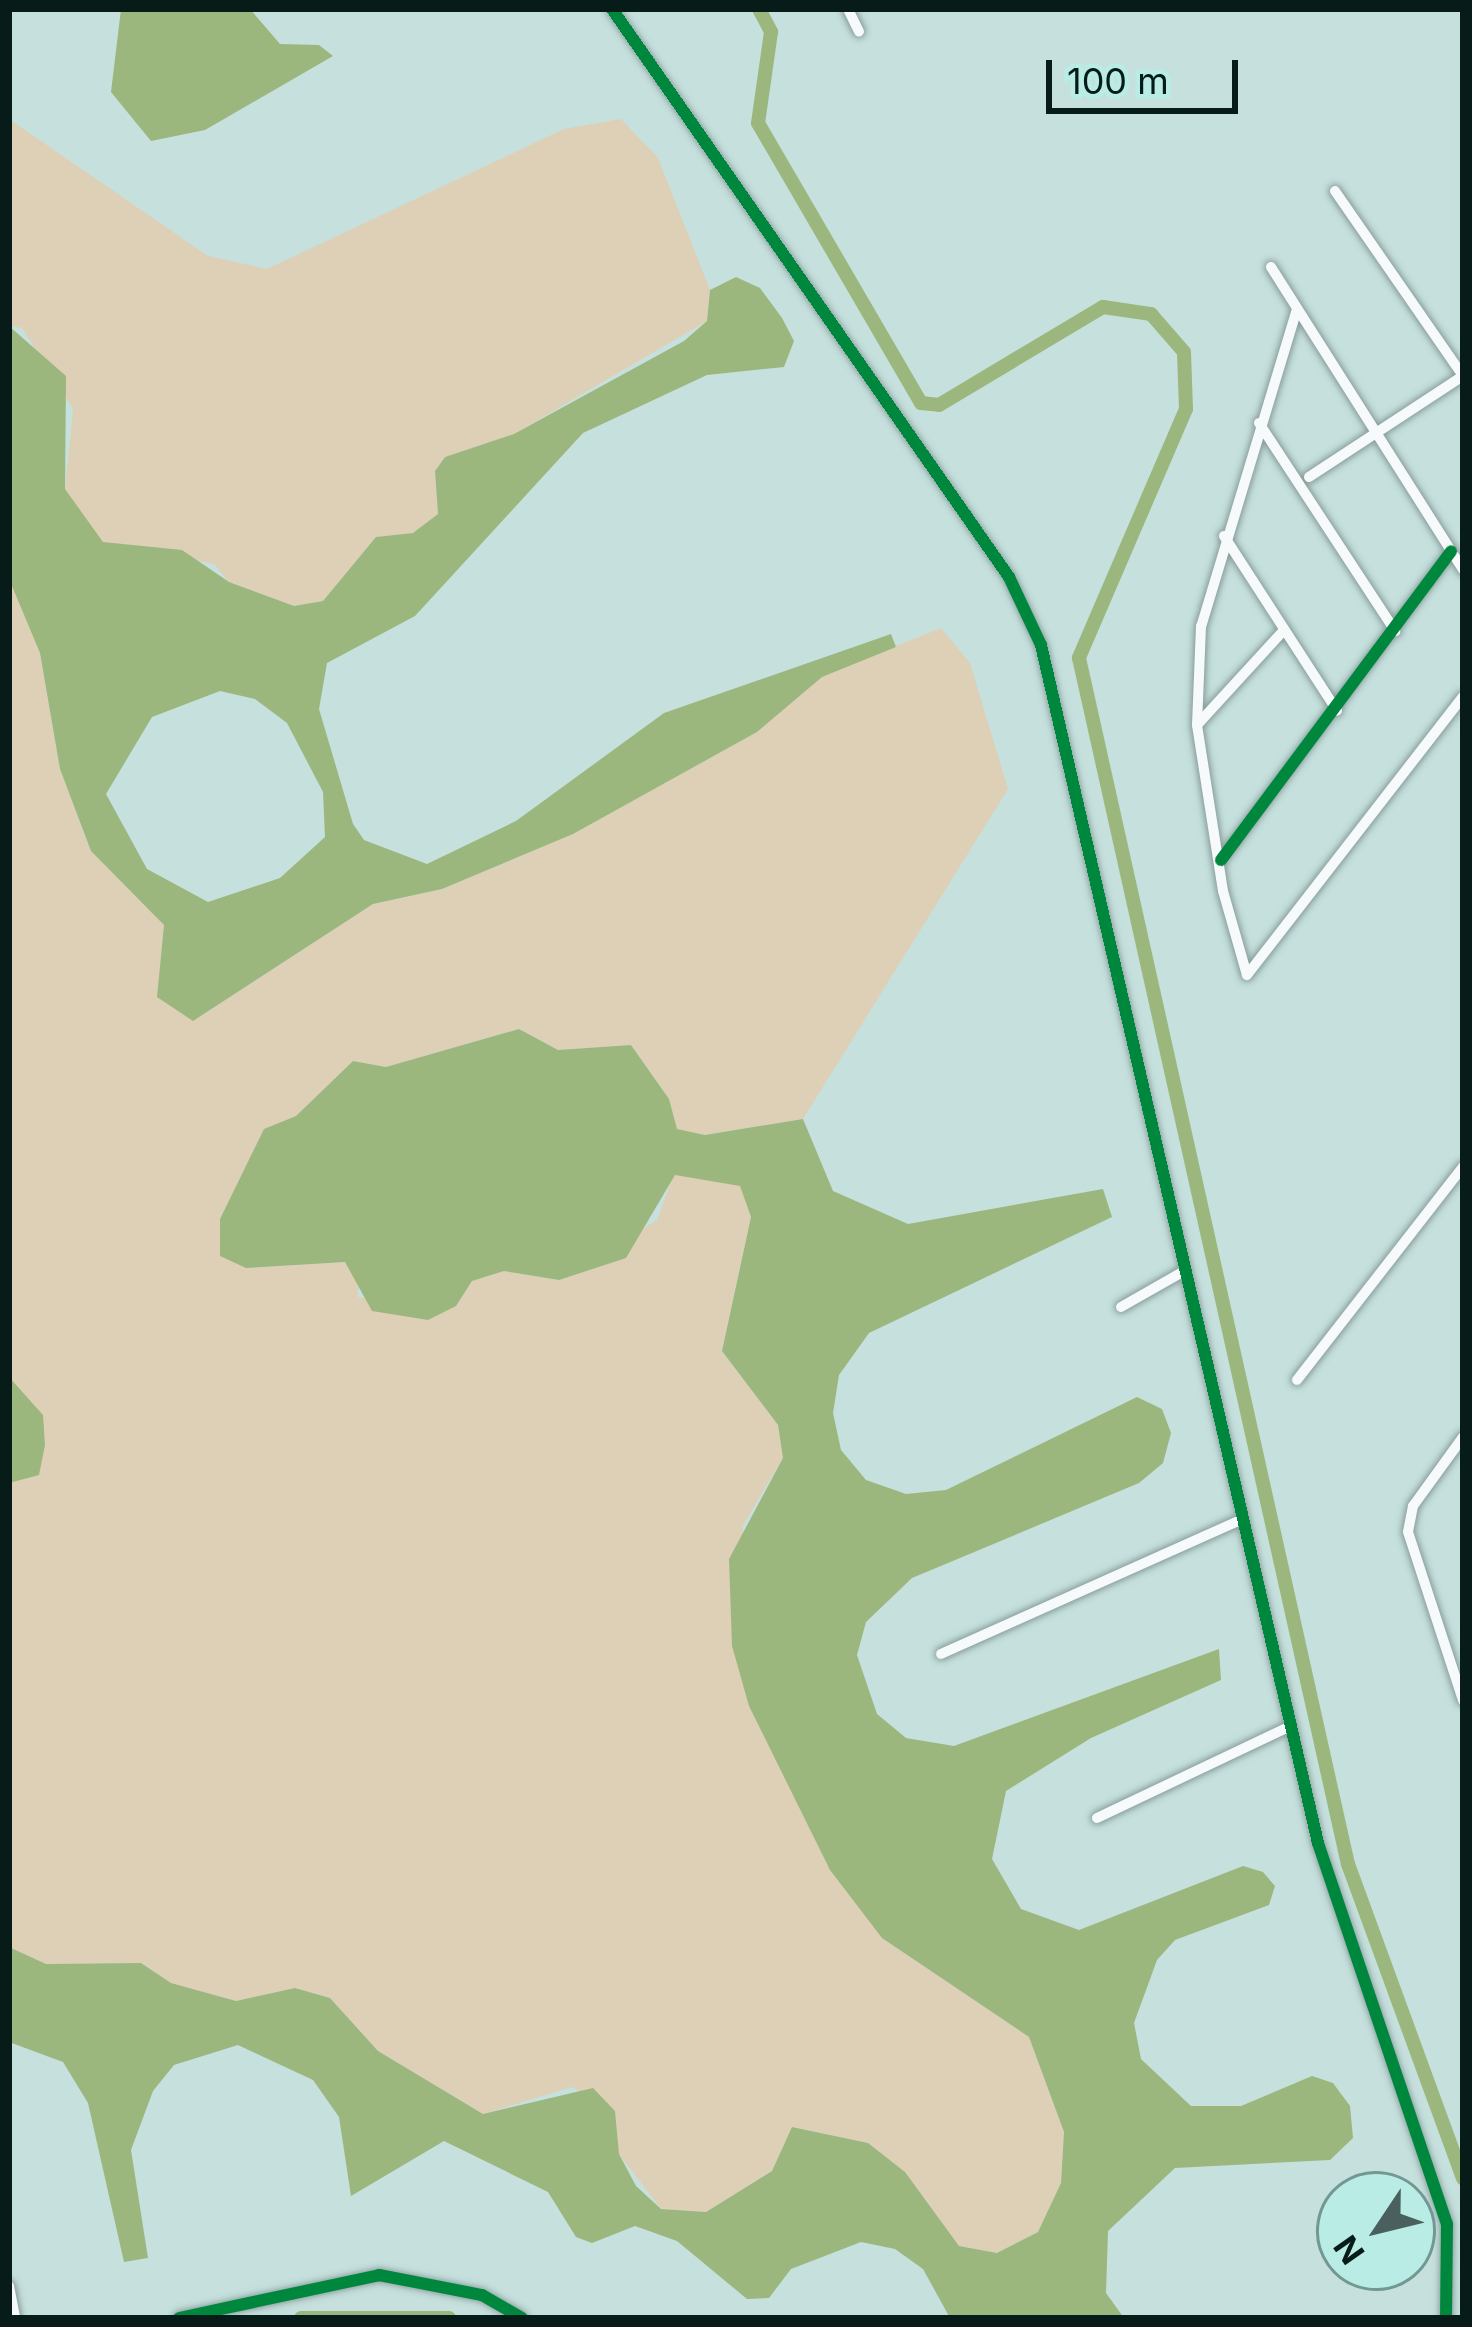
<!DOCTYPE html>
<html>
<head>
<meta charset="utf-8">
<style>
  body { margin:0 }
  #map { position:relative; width:1472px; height:2327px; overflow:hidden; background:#c5e0dd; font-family:Inter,sans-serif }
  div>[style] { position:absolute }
  .green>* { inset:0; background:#ded0b6 }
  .water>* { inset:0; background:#9bb77e }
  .canal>* { height:14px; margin:-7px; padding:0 7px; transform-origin:7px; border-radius:7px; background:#9bb77e }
  .roads { filter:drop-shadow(0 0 3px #899e9c) drop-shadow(0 0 3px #899e9c) }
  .street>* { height:10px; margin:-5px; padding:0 5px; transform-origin:5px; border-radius:5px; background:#f6fafa }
  .cycleway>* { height:12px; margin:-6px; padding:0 6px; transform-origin:6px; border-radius:6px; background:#00873e }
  span { translate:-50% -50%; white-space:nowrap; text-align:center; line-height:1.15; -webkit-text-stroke:10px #b9ece5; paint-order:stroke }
  .frame { position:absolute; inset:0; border:12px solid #071b19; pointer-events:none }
  .north { position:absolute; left:1316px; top:2171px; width:120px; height:120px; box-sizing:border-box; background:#b9ece5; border:3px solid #729893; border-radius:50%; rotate:235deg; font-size:33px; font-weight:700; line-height:48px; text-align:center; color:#071b19 }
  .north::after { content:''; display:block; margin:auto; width:42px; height:54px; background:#4a605e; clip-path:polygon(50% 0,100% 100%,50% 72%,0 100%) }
  .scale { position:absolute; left:1046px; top:60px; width:192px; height:54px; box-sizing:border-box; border:6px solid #071b19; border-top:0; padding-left:15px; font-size:36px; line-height:42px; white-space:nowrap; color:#071b19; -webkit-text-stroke:9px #b9ece5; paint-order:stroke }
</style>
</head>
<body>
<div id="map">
  <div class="green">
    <i style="clip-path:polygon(9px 119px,208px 256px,267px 269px,564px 129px,621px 119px,658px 158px,710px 290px,707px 321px,514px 434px,445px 457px,435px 471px,438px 514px,413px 533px,376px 537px,323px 601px,294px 606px,229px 582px,214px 564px,103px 542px,74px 510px,65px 489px,73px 409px,22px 328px,9px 326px)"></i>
    <i style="clip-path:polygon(9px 579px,40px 653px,60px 769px,91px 851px,164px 924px,159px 979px,193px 1021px,373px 904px,442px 889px,573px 834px,757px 732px,822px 676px,941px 628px,970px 663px,1008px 789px,803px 1119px,705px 1135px,676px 1129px,669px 1099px,631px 1045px,558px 1050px,519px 1029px,386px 1067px,353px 1061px,296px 1116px,264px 1130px,220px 1219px,246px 1268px,345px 1262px,358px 1272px,358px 1297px,456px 1306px,472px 1281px,504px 1271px,559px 1280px,657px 1220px,674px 1174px,740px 1185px,751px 1217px,722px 1351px,778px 1425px,783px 1458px,742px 1527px,800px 1810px,882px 1938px,1029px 2037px,1064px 2132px,1061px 2183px,1038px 2232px,997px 2253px,959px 2246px,868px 2143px,793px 2127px,772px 2171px,706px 2212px,661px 2209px,619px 2154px,615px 2111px,572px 2087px,483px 2114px,378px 2051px,330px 1998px,295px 1988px,236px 2001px,171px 1983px,141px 1963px,46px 1964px,9px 1947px)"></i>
  </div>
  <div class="water">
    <i style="clip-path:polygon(121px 9px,250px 9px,280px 44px,319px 45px,333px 56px,205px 130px,151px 141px,111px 92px)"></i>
    <i style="clip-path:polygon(evenodd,736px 277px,760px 288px,782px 318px,794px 341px,784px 367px,707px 375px,583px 433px,415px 616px,327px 663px,319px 709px,353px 824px,364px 840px,427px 864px,516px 821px,664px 713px,891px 634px,896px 647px,822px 677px,757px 732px,573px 834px,442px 889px,373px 904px,193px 1021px,157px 997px,164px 925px,91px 851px,60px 769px,40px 653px,9px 579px,9px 326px,66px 376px,65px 489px,103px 542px,182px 550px,229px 582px,294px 606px,323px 601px,376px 537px,413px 533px,438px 514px,435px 471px,445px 457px,514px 434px,684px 341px,707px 321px,710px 290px,736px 277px,220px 691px,255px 699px,287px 723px,323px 792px,325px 837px,280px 878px,208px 902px,147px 869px,106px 794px,152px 717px,220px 691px)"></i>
    <i style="clip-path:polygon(519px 1029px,558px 1050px,631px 1045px,669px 1099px,677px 1129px,705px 1135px,803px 1119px,833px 1191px,908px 1224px,1103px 1189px,1112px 1217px,869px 1333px,839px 1375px,833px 1413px,841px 1450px,866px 1480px,906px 1494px,946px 1490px,1137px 1397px,1162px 1409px,1171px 1433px,1163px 1463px,1139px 1483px,912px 1578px,866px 1622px,857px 1655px,877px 1714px,906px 1738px,954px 1746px,1219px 1649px,1221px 1680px,1091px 1738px,1006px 1791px,992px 1859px,1021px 1909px,1079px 1930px,1243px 1866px,1263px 1872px,1275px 1886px,1269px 1905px,1175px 1940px,1157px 1960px,1134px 2023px,1141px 2059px,1191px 2106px,1241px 2106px,1312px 2076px,1333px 2083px,1350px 2106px,1353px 2138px,1330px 2160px,1175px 2168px,1108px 2231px,1106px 2293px,1124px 2318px,950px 2318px,923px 2269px,895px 2249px,861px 2242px,791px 2269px,769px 2298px,747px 2299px,677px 2241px,635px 2226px,592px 2243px,576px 2237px,548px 2192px,444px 2141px,351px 2196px,339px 2117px,313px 2080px,238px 2045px,174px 2065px,153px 2091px,131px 2150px,148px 2258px,124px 2262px,88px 2103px,63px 2062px,9px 2042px,9px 1947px,46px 1964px,141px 1963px,171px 1983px,236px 2001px,295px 1988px,330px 1998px,378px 2051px,483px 2114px,593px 2088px,615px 2111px,619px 2154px,636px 2186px,661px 2209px,706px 2212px,772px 2171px,792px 2127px,868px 2143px,905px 2172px,959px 2246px,997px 2253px,1038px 2232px,1061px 2183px,1064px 2132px,1029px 2037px,882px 1938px,830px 1870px,749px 1706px,732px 1646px,729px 1559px,783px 1458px,778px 1425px,722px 1351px,751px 1217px,740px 1186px,675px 1175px,626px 1258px,559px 1280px,504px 1271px,472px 1281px,456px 1306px,428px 1320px,372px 1311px,345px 1262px,246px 1268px,220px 1256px,220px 1219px,264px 1129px,296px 1116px,353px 1061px,386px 1067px)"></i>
    <i style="clip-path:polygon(9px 1377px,43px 1415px,45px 1445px,39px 1475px,9px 1483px)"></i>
  </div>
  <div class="canal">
    <i style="left:759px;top:9px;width:26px;rotate:62deg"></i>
    <i style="left:771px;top:32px;width:92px;rotate:98.1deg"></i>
    <i style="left:758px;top:123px;width:324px;rotate:59.8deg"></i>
    <i style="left:921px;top:403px;width:18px;rotate:6deg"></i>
    <i style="left:939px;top:405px;width:191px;rotate:-30.9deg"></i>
    <i style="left:1103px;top:307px;width:49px;rotate:8.3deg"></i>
    <i style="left:1151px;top:314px;width:50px;rotate:49deg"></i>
    <i style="left:1184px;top:352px;width:57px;rotate:88deg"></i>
    <i style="left:1186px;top:409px;width:271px;rotate:113.3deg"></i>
    <i style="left:1079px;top:658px;width:1236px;rotate:77.43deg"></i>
    <i style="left:1348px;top:1864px;width:335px;rotate:69.9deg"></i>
    <i style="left:301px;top:2318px;width:148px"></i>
  </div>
  <div class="roads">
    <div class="street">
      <i style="left:612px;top:9px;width:693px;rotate:55.05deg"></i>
      <i style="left:1009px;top:577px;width:75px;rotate:64.8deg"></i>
      <i style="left:1041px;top:645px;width:1230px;rotate:76.98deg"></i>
      <i style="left:1318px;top:1843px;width:402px;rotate:71.3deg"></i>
      <i style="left:1447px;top:2224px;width:94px;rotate:90.6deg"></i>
      <i style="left:848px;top:9px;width:25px;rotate:64deg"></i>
      <i style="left:1335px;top:191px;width:225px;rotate:55.3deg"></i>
      <i style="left:1271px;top:267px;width:359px;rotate:57.6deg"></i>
      <i style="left:1297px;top:309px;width:331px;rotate:106.8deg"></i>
      <i style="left:1201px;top:626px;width:99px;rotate:92.3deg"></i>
      <i style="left:1197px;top:725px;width:168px;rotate:81.1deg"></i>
      <i style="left:1223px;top:891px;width:87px;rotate:74.1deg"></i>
      <i style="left:1247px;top:975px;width:352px;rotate:-52.2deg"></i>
      <i style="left:1259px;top:423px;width:249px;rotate:56.8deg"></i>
      <i style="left:1309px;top:477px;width:184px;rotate:-33.3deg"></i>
      <i style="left:1224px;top:536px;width:208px;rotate:57.1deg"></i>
      <i style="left:1197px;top:725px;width:129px;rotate:-47.5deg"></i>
      <i style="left:1221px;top:860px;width:385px;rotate:-53.3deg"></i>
      <i style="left:1121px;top:1307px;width:73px;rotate:-29.7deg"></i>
      <i style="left:1297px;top:1380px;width:270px;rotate:-52.1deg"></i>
      <i style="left:1463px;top:1437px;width:85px;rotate:125.9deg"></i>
      <i style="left:1413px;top:1506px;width:26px;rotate:101deg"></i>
      <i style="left:1408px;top:1532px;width:177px;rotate:71.9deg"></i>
      <i style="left:941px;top:1654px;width:331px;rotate:-24.1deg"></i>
      <i style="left:1097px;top:1818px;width:212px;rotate:-25.4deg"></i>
      <i style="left:9px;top:2286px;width:33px;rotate:79deg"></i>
      <i style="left:179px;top:2318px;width:205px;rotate:-12.1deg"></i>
      <i style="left:379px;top:2275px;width:105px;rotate:11deg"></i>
      <i style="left:482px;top:2295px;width:46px;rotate:29.9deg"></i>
    </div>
  </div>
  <div class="cycleway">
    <i style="left:612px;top:9px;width:693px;rotate:55.05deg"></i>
    <i style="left:1009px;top:577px;width:75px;rotate:64.8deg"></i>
    <i style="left:1041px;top:645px;width:1230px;rotate:76.98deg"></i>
    <i style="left:1318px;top:1843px;width:402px;rotate:71.3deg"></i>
    <i style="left:1447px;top:2224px;width:94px;rotate:90.6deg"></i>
    <i style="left:1221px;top:860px;width:385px;rotate:-53.3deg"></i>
    <i style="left:179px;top:2318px;width:205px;rotate:-12.1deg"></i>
    <i style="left:379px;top:2275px;width:105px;rotate:11deg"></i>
    <i style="left:482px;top:2295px;width:46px;rotate:29.9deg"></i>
  </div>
  <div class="frame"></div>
  <div class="north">N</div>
  <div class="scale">100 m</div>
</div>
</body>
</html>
